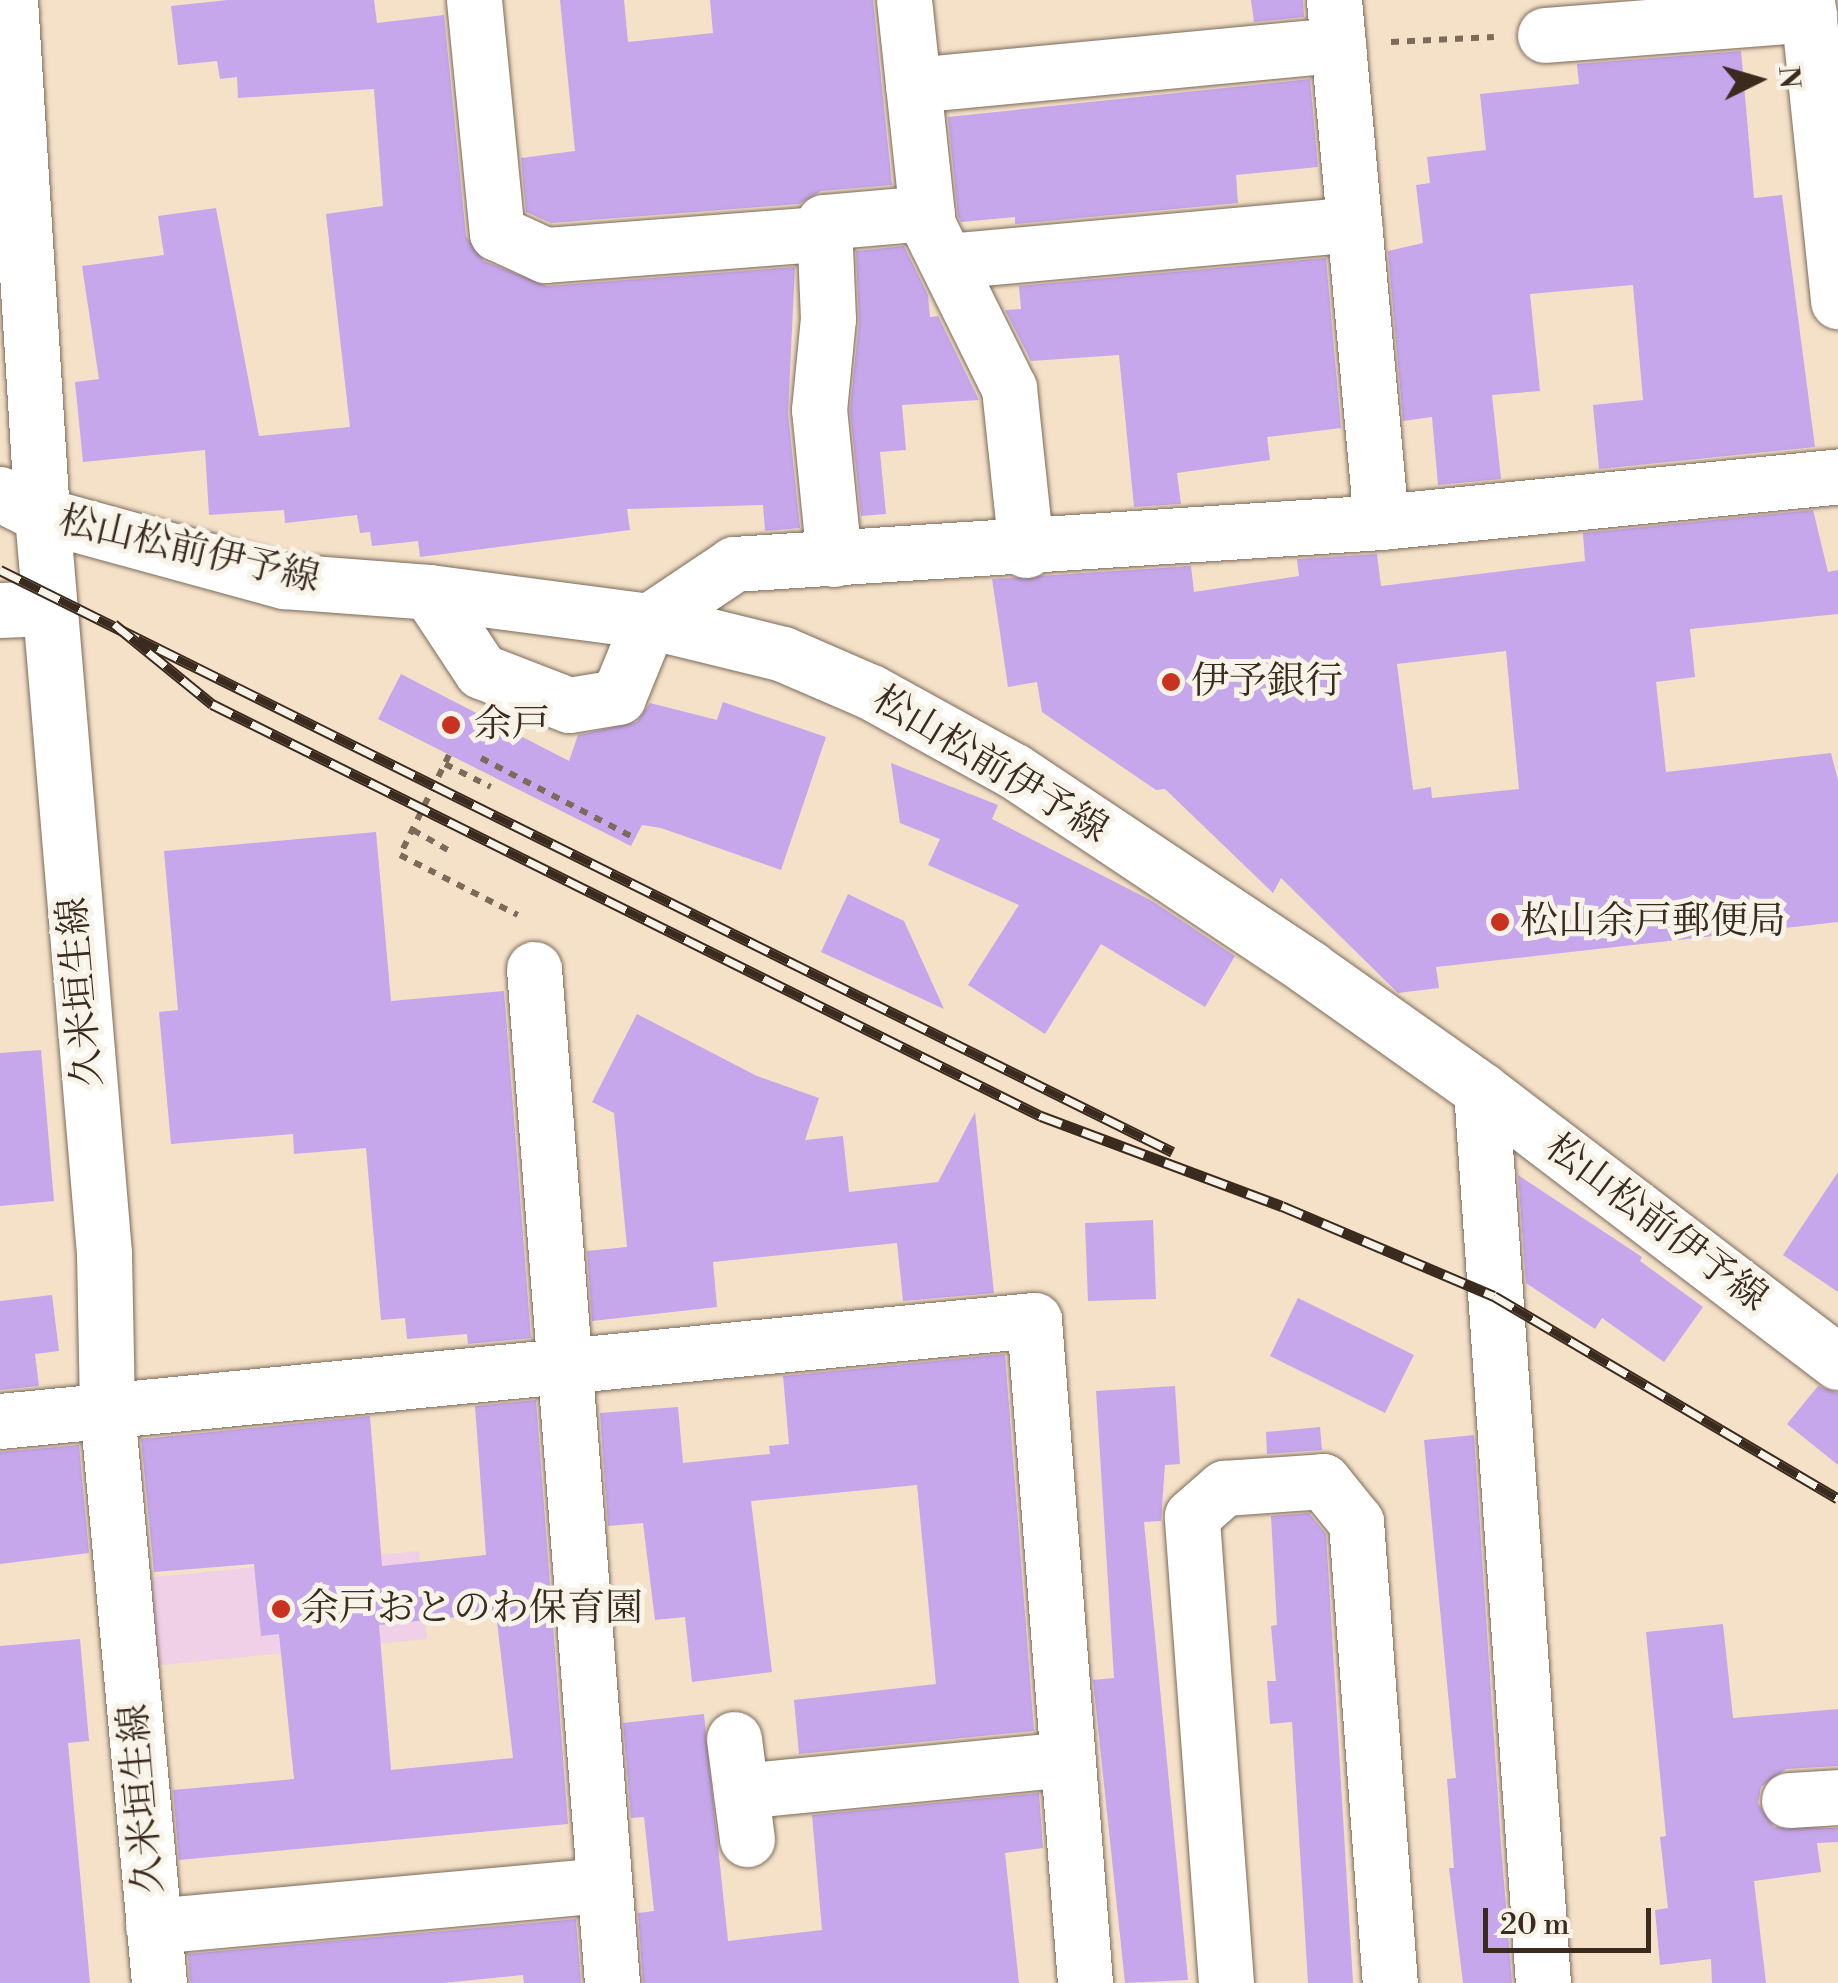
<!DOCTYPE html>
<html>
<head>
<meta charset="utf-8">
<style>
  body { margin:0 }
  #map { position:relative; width:1838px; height:1983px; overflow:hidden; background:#f4e1c8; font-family:"Libre Bodoni","Noto Serif JP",serif }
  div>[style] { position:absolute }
  .built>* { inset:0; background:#efd0e7 }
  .building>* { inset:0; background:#c6a7ec }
  .path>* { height:6px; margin-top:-3px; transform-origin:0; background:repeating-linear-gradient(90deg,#7c6a5a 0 8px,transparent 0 16px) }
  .roads { filter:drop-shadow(0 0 2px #7c6a5a) drop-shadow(0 0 2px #7c6a5a) }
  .minor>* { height:55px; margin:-27.5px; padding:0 27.5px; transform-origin:27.5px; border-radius:27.5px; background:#fff }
  .major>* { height:55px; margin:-27.5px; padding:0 27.5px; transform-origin:27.5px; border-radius:27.5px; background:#fff }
  .rail>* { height:11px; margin-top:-5.5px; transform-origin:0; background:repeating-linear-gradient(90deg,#f7f3e8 0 22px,#3b2a1e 0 44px); box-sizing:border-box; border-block:2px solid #3b2a1e }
  .dots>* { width:28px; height:28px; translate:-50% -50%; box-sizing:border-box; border:5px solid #f7f3e8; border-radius:50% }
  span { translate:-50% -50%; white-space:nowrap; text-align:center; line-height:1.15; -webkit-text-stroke:10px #f7f3e8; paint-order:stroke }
  .street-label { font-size:38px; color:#3b2a1e }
  .poi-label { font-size:38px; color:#3b2a1e }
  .left { translate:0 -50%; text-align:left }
  .north { position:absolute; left:1708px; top:30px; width:100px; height:100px; -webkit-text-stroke:8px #f7f3e8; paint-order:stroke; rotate:85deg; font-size:28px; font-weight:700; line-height:40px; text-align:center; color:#3b2a1e }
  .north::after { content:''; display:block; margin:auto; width:35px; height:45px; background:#3b2a1e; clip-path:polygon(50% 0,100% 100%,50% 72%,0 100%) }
  .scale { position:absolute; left:1483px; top:1908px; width:168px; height:45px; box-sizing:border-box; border:5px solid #3b2a1e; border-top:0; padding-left:12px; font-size:30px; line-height:35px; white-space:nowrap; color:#3b2a1e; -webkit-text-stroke:8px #f7f3e8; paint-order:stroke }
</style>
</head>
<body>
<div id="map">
  <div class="built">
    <i style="clip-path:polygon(419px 1551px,427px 1639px,143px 1667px,135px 1579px)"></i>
  </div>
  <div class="building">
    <i style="clip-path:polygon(228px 0,374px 0,377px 23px,444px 15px,466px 236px,484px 261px,547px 286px,795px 267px,788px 413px,800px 528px,765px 531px,763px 505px,627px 509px,630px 530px,420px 557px,418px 541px,372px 546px,370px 532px,360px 533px,357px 515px,285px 523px,284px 510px,209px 515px,205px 450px,83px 462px,75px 382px,99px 379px,82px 266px,164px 255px,158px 216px,216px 208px,259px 436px,350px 427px,326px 214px,383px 206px,374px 89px,238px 98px,237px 77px,220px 79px,217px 61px,178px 65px,171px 6px)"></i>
    <i style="clip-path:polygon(560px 0,624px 0,628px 42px,713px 33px,710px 0,873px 0,892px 185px,821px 191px,799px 204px,551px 223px,526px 212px,521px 158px,575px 151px)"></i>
    <i style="clip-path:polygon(1251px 0,1303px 0,1304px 17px,1254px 22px)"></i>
    <i style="clip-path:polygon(1741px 51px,1754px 198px,1782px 195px,1815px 447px,1599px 469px,1593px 405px,1643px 400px,1633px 285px,1530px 294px,1540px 391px,1492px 395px,1501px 479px,1438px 485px,1432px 417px,1403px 421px,1388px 251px,1423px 243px,1416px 185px,1430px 183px,1427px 157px,1486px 150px,1480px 94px,1579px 84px,1577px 64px)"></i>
    <i style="clip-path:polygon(1310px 79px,1318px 167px,1236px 175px,1238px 203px,1015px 224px,1015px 217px,961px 222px,958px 216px,948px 117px)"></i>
    <i style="clip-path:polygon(904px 246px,928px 295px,930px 317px,938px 316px,979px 400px,902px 405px,906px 450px,880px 452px,886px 514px,861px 516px,850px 410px,859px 322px,856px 251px)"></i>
    <i style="clip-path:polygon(1326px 258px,1341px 428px,1267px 437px,1270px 460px,1177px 473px,1181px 504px,1134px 507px,1119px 355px,1031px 361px,1005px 310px,1021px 309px,1019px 286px)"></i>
    <i style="clip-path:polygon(evenodd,1813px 510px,1828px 572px,1838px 570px,1838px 614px,1690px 629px,1695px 677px,1656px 682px,1666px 772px,1831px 753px,1838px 780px,1838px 922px,1436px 967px,1439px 988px,1398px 993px,1281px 878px,1273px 893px,1165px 789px,1156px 790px,1042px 712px,1037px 682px,1008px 687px,992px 579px,1191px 566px,1194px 592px,1299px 576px,1297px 559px,1377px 554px,1381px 586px,1585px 561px,1583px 533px,1813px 510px,1506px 651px,1519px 789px,1432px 798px,1431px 787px,1413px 790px,1397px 664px,1506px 651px)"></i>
    <i style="clip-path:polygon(401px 674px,569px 761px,578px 735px,637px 722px,650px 703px,717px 720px,723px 702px,826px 737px,781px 870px,661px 828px,642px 825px,631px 846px,378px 719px)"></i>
    <i style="clip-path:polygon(891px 763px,998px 805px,992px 819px,1152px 901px,1235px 956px,1205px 1007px,1101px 944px,1045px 1034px,968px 985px,1019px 905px,928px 865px,940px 839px,900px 823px)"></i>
    <i style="clip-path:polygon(376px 832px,391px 1001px,504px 991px,531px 1338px,468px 1344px,467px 1334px,407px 1339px,405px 1318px,381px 1320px,366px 1148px,294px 1154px,293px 1134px,171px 1144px,159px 1012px,178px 1010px,164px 851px)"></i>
    <i style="clip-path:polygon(848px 894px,904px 921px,944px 1009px,821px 952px)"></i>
    <i style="clip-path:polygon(637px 1014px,757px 1076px,819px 1098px,805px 1140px,843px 1136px,849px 1192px,938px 1182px,975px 1112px,994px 1293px,903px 1301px,897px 1243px,713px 1262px,717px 1307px,592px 1321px,587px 1251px,627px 1247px,614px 1113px,592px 1102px)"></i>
    <i style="clip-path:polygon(41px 1050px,54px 1201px,0 1206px,0 1053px)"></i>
    <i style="clip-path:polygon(1838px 1172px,1838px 1292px,1783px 1255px)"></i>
    <i style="clip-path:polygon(1518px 1175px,1642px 1257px,1640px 1261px,1703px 1307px,1664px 1362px,1602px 1318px,1595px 1329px,1526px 1283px)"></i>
    <i style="clip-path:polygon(1153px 1220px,1156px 1299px,1088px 1301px,1085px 1223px)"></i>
    <i style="clip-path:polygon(52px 1295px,59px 1351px,35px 1354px,39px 1386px,0 1390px,0 1301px)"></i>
    <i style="clip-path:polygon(1298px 1298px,1414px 1355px,1385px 1413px,1270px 1356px)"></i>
    <i style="clip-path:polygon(1005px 1354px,1034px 1731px,799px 1754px,794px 1700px,936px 1684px,917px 1485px,751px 1501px,772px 1672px,692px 1682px,685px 1617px,655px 1620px,643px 1523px,608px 1526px,600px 1413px,678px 1407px,683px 1463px,770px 1454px,769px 1446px,789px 1444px,783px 1376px)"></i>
    <i style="clip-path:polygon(1175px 1386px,1180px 1464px,1165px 1465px,1161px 1521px,1144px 1522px,1188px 1980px,1125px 1983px,1093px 1680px,1114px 1678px,1096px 1391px)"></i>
    <i style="clip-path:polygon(1818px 1386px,1838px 1393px,1838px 1465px,1787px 1424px)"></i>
    <i style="clip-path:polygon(evenodd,536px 1400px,568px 1824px,179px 1860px,173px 1790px,294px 1779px,279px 1634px,261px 1636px,254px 1564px,154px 1572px,141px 1439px,370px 1416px,382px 1566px,486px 1555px,475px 1406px,536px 1400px,496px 1613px,513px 1758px,391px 1770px,379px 1625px,496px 1613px)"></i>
    <i style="clip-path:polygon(1320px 1427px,1322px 1450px,1267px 1454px,1266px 1432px)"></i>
    <i style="clip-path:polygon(1474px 1435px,1501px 1845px,1512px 1983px,1463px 1983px,1449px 1868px,1454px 1868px,1447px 1779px,1456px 1778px,1424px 1440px)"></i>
    <i style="clip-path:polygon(79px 1445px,89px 1553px,0 1564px,0 1452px)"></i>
    <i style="clip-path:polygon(1309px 1513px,1326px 1534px,1353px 1983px,1308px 1983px,1292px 1722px,1270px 1724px,1267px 1681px,1276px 1681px,1271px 1626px,1277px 1625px,1271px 1516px)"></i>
    <i style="clip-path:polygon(1723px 1624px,1733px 1718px,1838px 1709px,1838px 1766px,1786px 1769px,1761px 1787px,1758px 1803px,1774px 1827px,1838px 1828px,1838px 1842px,1817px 1843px,1821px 1872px,1754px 1881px,1766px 1983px,1712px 1983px,1711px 1959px,1660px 1965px,1655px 1910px,1668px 1908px,1660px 1837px,1666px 1836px,1646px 1632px)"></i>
    <i style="clip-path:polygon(80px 1639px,89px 1741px,68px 1743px,90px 1983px,0 1983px,0 1646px)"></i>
    <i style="clip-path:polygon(704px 1714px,728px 1941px,822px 1930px,812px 1815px,1039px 1793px,1043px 1848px,1005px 1853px,1019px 1983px,643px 1983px,638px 1913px,654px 1911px,644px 1817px,631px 1818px,623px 1723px)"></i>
    <i style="clip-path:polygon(576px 1919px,581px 1983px,524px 1983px,523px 1975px,443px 1983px,190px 1983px,188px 1954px)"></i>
  </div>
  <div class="path">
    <i style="left:1391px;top:42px;width:103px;rotate:-2.8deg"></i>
    <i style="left:449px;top:755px;width:111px;rotate:116.1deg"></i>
    <i style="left:400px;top:855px;width:132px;rotate:27deg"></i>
    <i style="left:481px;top:758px;width:174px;rotate:27.5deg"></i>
    <i style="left:445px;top:764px;width:51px;rotate:26.6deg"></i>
    <i style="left:413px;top:830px;width:40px;rotate:29.7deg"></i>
  </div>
  <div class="roads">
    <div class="minor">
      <i style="left:474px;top:0;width:234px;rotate:84.4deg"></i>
      <i style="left:497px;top:233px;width:53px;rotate:24.6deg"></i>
      <i style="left:545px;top:255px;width:277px;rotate:-4.4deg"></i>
      <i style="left:904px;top:0;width:226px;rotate:83.9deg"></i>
      <i style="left:928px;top:225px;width:182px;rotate:63.6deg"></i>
      <i style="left:1009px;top:388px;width:163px;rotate:84deg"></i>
      <i style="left:1334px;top:0;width:524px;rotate:84.86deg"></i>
      <i style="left:1807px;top:0;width:303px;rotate:84.1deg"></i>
      <i style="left:1545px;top:35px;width:265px;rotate:-4.5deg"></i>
      <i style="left:913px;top:85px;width:427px;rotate:-5.4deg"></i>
      <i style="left:948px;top:261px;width:408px;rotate:-5.2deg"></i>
      <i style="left:834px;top:559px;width:150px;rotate:-95.7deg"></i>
      <i style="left:819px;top:410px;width:91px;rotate:-84.4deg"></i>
      <i style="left:828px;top:319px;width:97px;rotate:-92.4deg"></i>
      <i style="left:824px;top:222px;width:103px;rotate:-5deg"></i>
      <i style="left:429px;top:592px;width:95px;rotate:56.6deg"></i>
      <i style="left:481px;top:671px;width:94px;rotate:21.1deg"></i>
      <i style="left:569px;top:705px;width:50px;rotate:-9.3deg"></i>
      <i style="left:618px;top:697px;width:82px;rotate:-67.8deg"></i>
      <i style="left:649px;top:621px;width:102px;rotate:-33.8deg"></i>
      <i style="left:734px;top:564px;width:648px;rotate:-3.71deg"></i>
      <i style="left:1381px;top:522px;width:459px;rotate:-5.7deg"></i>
      <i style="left:0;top:610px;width:49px;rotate:-2.3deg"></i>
      <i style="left:534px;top:969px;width:1017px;rotate:85.6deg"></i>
      <i style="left:1481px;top:1090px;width:895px;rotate:86.03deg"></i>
      <i style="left:0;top:1421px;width:1039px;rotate:-5.58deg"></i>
      <i style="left:1034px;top:1320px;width:665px;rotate:85.6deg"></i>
      <i style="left:734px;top:1739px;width:101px;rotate:82.6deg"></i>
      <i style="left:741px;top:1791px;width:328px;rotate:-5.6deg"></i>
      <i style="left:1789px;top:1800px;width:49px;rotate:-3.5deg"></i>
      <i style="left:153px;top:1926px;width:453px;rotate:-5.2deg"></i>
      <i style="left:1226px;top:1983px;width:468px;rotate:-94.2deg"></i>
      <i style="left:1192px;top:1516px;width:43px;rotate:-41.2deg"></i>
      <i style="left:1224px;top:1488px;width:99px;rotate:-4deg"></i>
      <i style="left:1323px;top:1481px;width:53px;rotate:51.2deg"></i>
      <i style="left:1356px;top:1522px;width:462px;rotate:85.8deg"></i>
    </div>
    <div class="major">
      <i style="left:10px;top:0;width:516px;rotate:86.44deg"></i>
      <i style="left:42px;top:515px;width:741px;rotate:85.2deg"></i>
      <i style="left:104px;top:1253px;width:157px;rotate:88.9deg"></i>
      <i style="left:107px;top:1410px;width:575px;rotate:84.81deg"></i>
      <i style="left:0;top:494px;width:47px;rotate:26.6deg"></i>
      <i style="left:42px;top:515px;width:251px;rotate:15.3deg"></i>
      <i style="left:284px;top:581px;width:145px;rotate:4.3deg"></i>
      <i style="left:429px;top:592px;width:222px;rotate:7.5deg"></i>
      <i style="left:649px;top:621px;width:138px;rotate:13.8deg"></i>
      <i style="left:783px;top:654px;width:96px;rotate:23.4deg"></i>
      <i style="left:871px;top:692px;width:163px;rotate:28.9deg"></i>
      <i style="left:1014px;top:771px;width:355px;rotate:33.7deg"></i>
      <i style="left:1309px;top:968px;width:211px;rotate:35.3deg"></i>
      <i style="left:1481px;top:1090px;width:449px;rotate:37.3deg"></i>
    </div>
  </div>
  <div class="rail">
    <i style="left:0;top:570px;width:1309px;rotate:26.39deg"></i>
    <i style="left:114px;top:624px;width:127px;rotate:39.2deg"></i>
    <i style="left:212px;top:704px;width:926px;rotate:26.43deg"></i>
    <i style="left:1041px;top:1116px;width:257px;rotate:20.5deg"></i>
    <i style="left:1282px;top:1206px;width:230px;rotate:23deg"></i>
    <i style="left:1494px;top:1296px;width:399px;rotate:30.5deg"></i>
  </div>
  <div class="dots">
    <i style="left:1171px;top:682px;background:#c8321e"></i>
    <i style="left:451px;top:725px;background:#c8321e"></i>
    <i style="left:1500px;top:922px;background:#c8321e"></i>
    <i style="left:281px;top:1609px;background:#c8321e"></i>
  </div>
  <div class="street-label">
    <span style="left:189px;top:550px;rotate:13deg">松山松前伊予線</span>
    <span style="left:990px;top:765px;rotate:31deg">松山松前伊予線</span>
    <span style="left:81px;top:992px;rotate:-95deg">久米垣生線</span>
    <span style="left:1656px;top:1223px;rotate:37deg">松山松前伊予線</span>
    <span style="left:142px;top:1799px;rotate:-95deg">久米垣生線</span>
  </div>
  <div class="poi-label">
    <span class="left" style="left:1191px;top:682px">伊予銀行</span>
    <span class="left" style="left:474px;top:725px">余戸</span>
    <span class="left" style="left:1520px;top:922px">松山余戸郵便局</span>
    <span class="left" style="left:301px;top:1609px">余戸おとのわ保育園</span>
  </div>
  <div class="north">N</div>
  <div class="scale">20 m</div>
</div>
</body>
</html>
